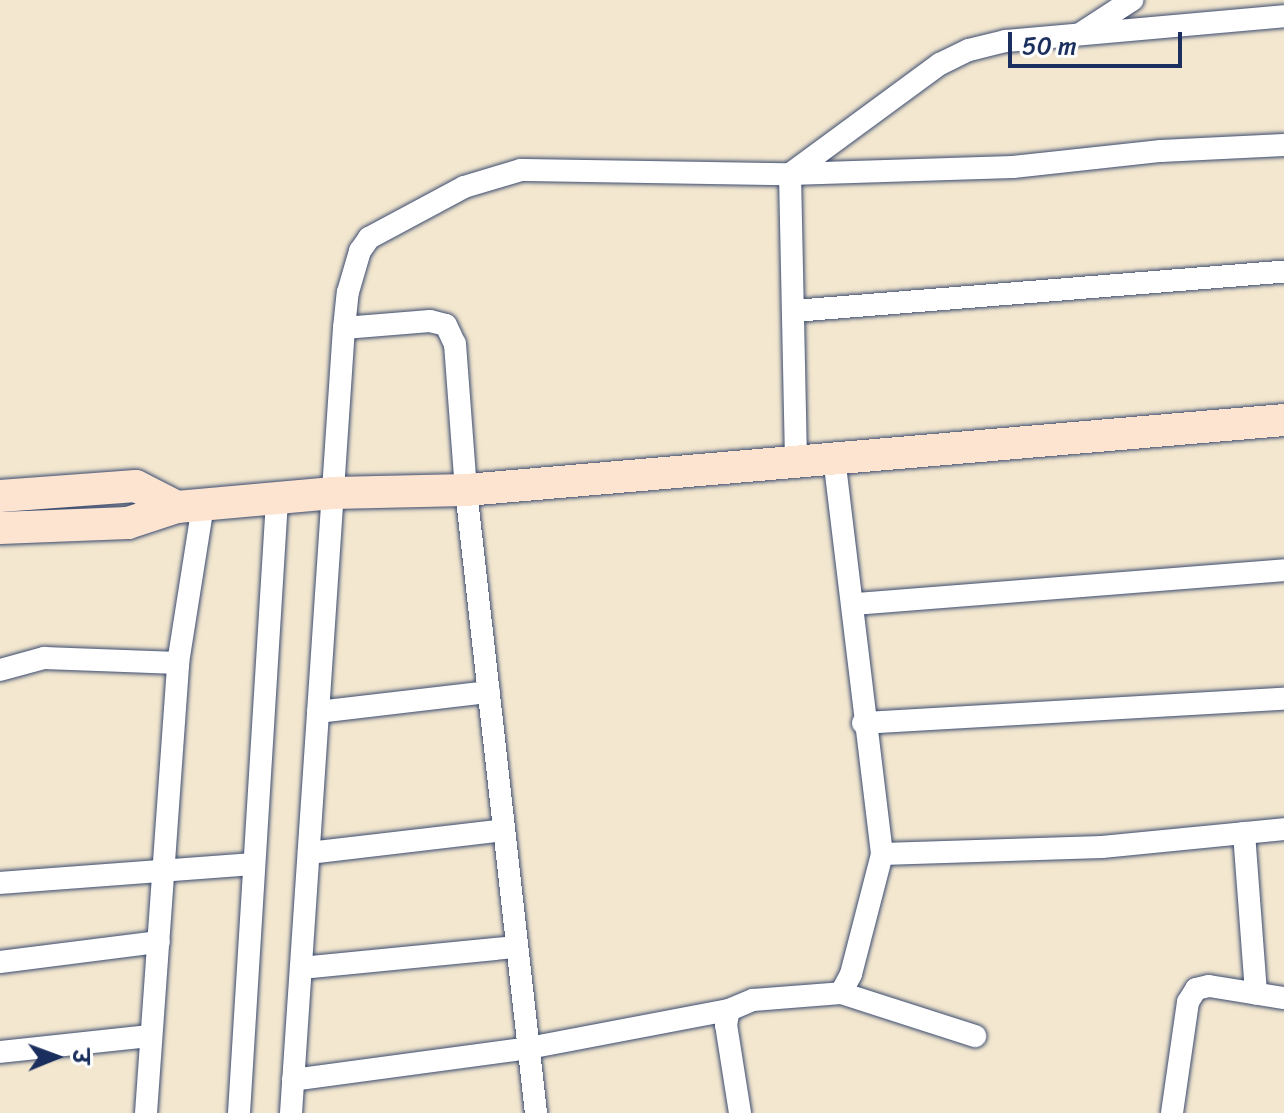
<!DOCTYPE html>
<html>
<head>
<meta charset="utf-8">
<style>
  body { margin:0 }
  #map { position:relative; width:1284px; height:1113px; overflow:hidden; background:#f3e7cf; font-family:Sriracha,"Playpen Sans Deva",sans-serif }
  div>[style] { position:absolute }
  .roads { filter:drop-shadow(0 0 2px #3b4b6f) drop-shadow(0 0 2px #3b4b6f) }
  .street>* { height:22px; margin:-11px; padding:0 11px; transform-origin:11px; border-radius:11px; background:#fff }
  .secondary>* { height:32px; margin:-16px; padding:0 16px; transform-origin:16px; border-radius:16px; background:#fde4d1 }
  span { translate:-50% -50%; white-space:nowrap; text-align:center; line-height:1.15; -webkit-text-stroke:6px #fff; paint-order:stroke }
  .north { position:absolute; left:16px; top:1017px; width:80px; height:80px; -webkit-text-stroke:6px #fff; paint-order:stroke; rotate:89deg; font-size:22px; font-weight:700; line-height:32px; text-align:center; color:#1b2f5e }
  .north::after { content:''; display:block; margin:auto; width:28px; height:36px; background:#1b2f5e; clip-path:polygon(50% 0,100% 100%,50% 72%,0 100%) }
  .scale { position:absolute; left:1008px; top:32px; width:174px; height:36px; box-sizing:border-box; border:4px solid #1b2f5e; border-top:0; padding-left:10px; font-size:24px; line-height:28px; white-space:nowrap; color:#1b2f5e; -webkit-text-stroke:6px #fff; paint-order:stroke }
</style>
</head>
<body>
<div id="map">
  <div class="roads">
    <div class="street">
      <i style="left:1083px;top:32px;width:59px;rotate:-33.1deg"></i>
      <i style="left:790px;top:174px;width:186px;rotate:-36.3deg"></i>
      <i style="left:940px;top:64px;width:32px;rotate:-26deg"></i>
      <i style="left:969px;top:50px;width:38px;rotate:-14deg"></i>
      <i style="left:1006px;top:41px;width:279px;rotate:-5.1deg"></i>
      <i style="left:790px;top:174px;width:223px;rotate:-1.8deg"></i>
      <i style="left:1013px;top:167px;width:149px;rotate:-6.2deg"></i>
      <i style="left:1161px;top:151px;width:123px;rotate:-2.8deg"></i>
      <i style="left:794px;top:311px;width:492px;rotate:-4.6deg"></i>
      <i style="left:344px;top:328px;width:86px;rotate:-4.7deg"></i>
      <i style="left:430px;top:321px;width:16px;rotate:14deg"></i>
      <i style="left:446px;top:325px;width:21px;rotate:65deg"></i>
      <i style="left:455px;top:344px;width:146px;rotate:85.7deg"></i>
      <i style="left:466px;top:490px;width:627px;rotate:83.59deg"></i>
      <i style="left:855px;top:604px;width:430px;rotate:-4.5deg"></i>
      <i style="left:0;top:670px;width:46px;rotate:-15.3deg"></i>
      <i style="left:44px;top:658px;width:134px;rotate:2.1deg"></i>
      <i style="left:318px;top:712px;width:172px;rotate:-6.7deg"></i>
      <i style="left:863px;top:723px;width:422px;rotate:-3.3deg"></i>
      <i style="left:1244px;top:833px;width:161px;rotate:85.7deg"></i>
      <i style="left:309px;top:853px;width:196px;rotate:-6.7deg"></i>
      <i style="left:882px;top:854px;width:220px;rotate:-1.8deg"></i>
      <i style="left:1102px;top:847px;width:183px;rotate:-5.6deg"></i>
      <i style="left:0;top:883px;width:253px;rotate:-4.3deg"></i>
      <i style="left:0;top:962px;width:160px;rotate:-7.2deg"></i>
      <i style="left:301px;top:968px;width:217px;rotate:-5.6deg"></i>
      <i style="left:841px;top:993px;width:141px;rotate:17.8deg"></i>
      <i style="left:0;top:1052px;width:151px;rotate:-6.1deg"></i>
      <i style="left:293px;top:1080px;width:238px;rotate:-7.7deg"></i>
      <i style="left:529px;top:1048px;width:204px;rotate:-10.8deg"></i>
      <i style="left:146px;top:1113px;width:451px;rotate:-85.9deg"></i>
      <i style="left:178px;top:663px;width:160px;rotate:-81deg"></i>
      <i style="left:239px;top:1113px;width:613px;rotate:-86.45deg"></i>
      <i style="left:291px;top:1113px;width:787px;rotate:-86.14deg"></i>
      <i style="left:344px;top:328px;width:36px;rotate:-84deg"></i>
      <i style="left:348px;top:292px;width:43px;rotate:-73.7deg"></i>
      <i style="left:360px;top:251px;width:16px;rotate:-55deg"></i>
      <i style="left:369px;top:238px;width:108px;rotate:-28.2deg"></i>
      <i style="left:464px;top:187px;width:59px;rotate:-16.6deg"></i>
      <i style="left:521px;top:170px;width:269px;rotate:0.9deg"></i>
      <i style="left:790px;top:174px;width:285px;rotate:88.8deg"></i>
      <i style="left:740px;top:1113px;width:89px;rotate:-99deg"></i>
      <i style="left:726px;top:1025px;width:15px;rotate:-79deg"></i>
      <i style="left:729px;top:1010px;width:26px;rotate:-23deg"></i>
      <i style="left:753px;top:1000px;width:88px;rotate:-4.5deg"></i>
      <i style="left:841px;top:993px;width:21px;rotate:-62deg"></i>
      <i style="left:851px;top:974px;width:124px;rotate:-75.5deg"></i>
      <i style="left:882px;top:854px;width:401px;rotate:-96.9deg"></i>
      <i style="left:1172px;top:1113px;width:112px;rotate:-81.8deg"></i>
      <i style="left:1188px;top:1002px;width:15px;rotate:-58deg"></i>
      <i style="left:1196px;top:989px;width:13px;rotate:-13deg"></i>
      <i style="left:1209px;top:986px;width:76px;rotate:9.1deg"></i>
    </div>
    <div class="secondary">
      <i style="left:0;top:496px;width:136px;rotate:-4.2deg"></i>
      <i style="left:136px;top:486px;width:46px;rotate:27.1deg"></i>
      <i style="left:0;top:528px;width:128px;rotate:-2.2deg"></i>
      <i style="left:128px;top:523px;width:52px;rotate:-18.1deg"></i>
      <i style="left:177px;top:507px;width:157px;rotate:-5.1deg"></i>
      <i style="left:333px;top:493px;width:133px;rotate:-1.3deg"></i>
      <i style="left:466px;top:490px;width:821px;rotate:-4.89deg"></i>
    </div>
  </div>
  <div class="north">उ</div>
  <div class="scale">50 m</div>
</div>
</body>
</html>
